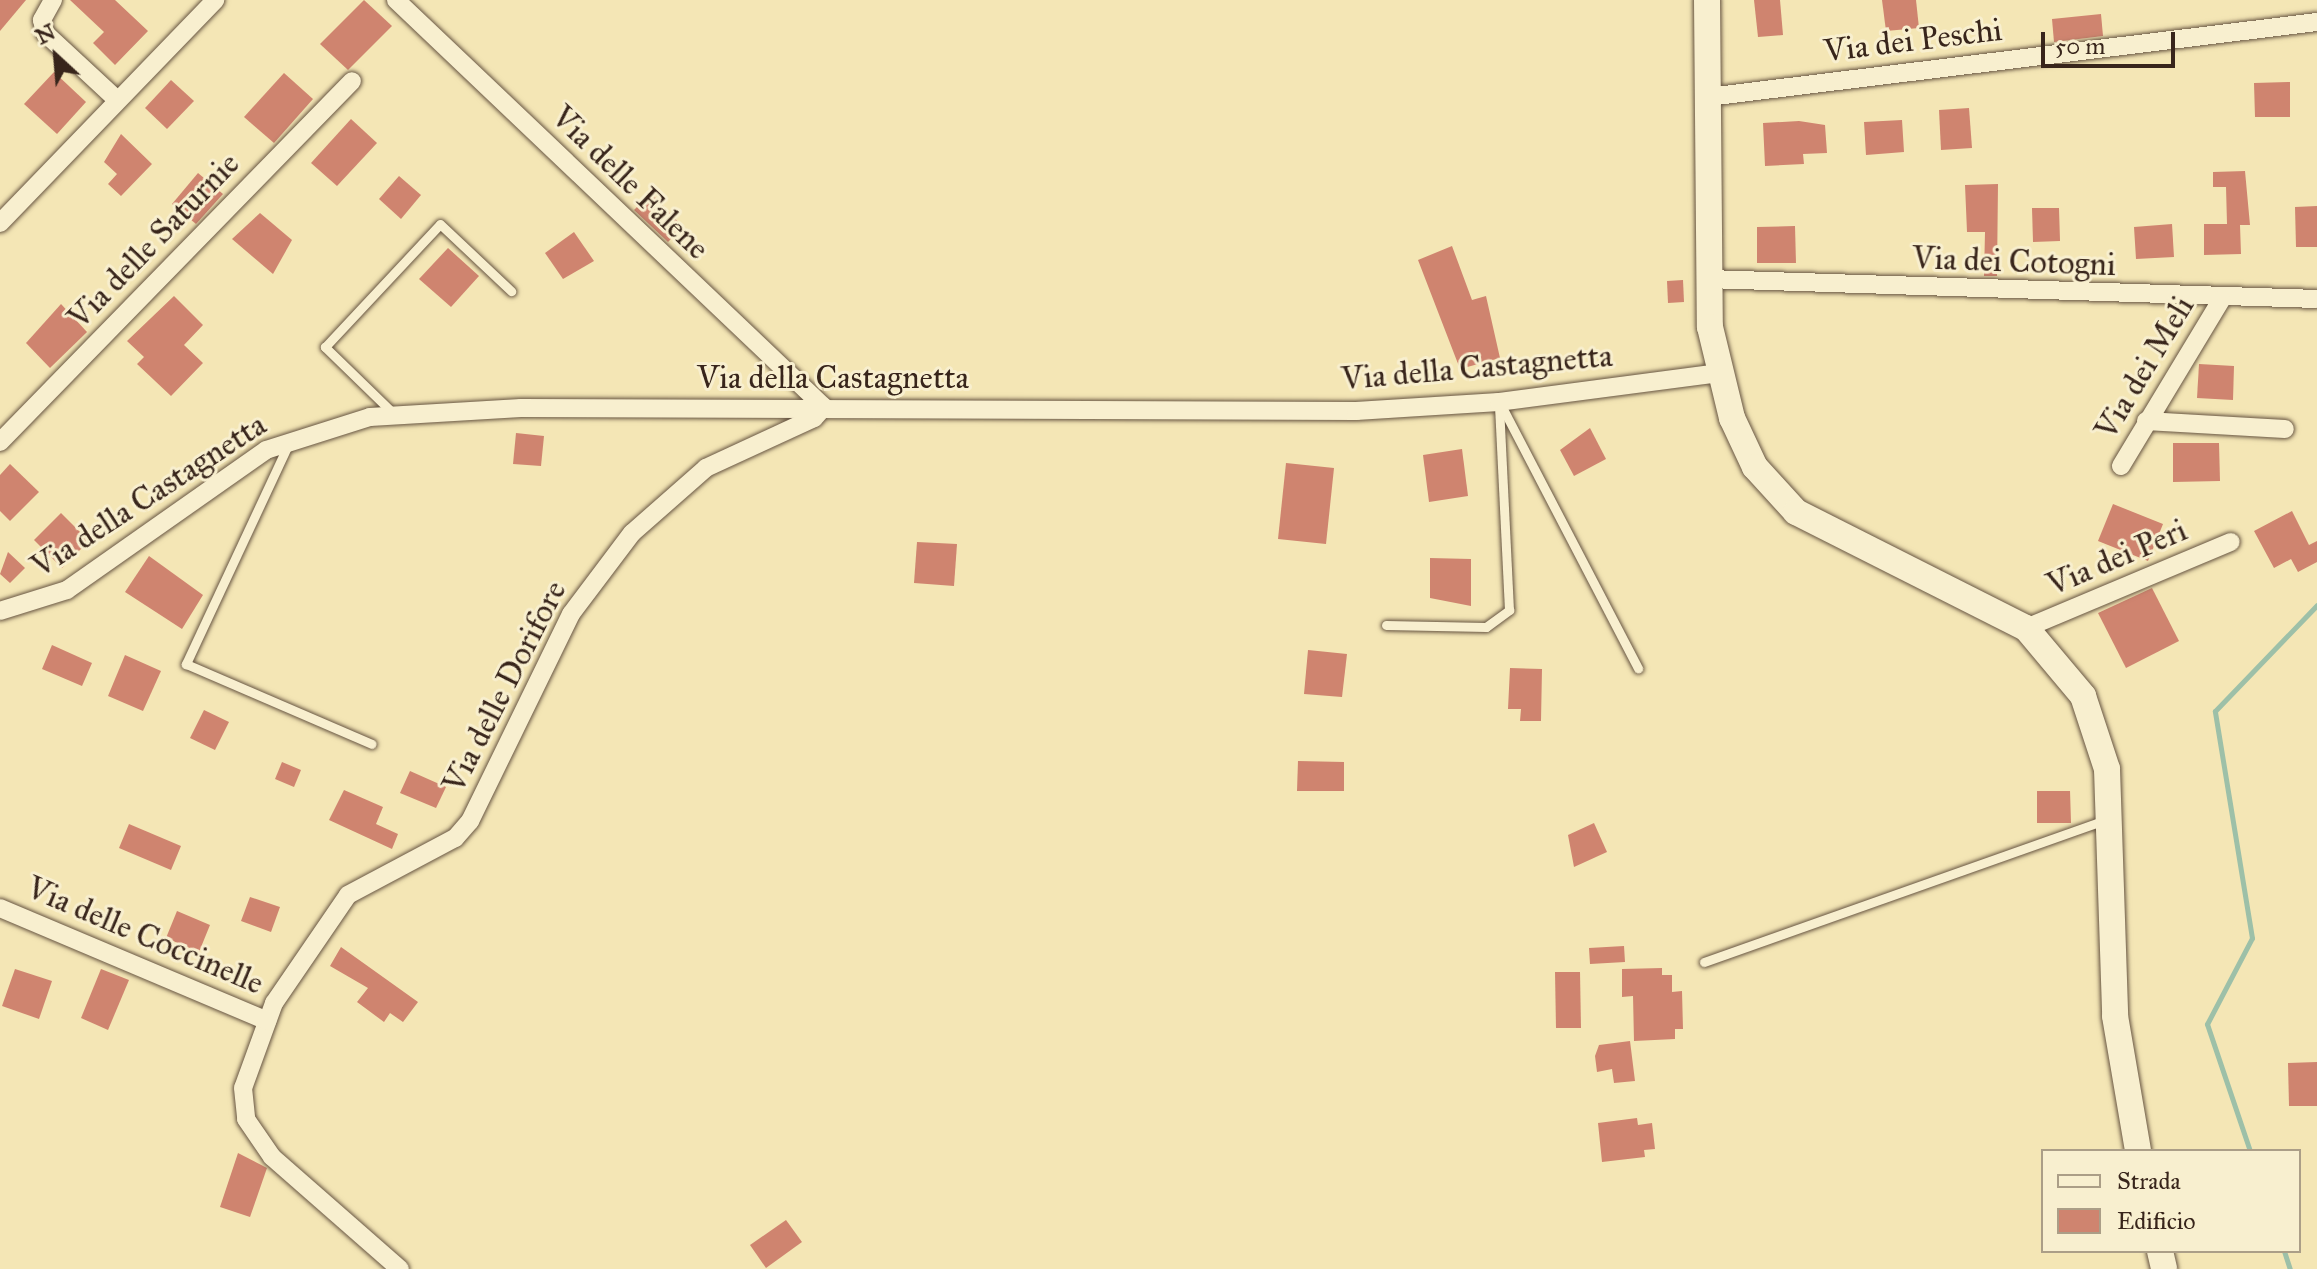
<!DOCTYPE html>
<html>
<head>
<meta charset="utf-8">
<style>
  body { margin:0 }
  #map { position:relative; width:2317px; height:1269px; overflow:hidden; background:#f4e6b5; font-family:"IM FELL Great Primer",serif }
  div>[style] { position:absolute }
  .stream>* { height:5px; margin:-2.5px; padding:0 2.5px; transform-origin:2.5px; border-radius:2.5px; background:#9dc0a8 }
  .building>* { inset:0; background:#cf846f }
  .roads { filter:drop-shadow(0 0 2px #675542) drop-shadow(0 0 2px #675542) }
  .lane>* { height:9px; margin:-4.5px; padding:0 4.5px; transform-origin:4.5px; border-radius:4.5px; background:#f8efcf }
  .street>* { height:18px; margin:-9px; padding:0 9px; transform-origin:9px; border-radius:9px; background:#f8efcf }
  .secondary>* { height:26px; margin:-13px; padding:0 13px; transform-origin:13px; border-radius:13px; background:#f8efcf }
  span { translate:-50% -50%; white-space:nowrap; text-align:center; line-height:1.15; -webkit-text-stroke:6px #f8efcf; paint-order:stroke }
  .street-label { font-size:32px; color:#38251b }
  .legend { position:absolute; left:2041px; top:1149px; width:260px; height:104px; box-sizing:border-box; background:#f8efcf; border:2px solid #ab9e87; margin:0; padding:10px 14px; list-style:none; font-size:24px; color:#38251b }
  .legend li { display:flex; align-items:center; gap:16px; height:40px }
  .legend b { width:40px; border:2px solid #ab9e87 }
  .north { position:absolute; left:16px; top:16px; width:80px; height:80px; -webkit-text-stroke:6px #f8efcf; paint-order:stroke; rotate:334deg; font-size:22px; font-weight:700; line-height:32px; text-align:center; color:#38251b }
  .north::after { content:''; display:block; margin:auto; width:28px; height:36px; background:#38251b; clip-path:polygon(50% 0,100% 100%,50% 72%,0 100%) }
  .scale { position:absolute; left:2041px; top:32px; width:134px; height:36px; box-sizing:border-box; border:4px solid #38251b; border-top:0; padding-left:10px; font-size:24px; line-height:28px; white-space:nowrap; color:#38251b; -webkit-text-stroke:6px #f8efcf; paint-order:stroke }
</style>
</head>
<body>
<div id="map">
  <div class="stream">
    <i style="left:2250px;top:1151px;width:134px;rotate:-108.7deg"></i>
    <i style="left:2207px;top:1024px;width:97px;rotate:-62.4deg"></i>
    <i style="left:2252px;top:938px;width:230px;rotate:-99.3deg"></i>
    <i style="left:2215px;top:711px;width:147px;rotate:-46.1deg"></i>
    <i style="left:2284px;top:1251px;width:19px;rotate:72deg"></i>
  </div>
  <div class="building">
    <i style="clip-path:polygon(0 0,26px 0,0 31px)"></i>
    <i style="clip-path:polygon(70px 0,115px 0,148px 31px,115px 65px,93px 43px,104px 32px)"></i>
    <i style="clip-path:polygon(364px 0,392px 26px,348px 70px,320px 44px)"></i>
    <i style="clip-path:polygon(1754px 0,1780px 0,1783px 35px,1758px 37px)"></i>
    <i style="clip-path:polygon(1882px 0,1916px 0,1919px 28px,1886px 31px)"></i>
    <i style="clip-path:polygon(2101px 14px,2103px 36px,2054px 42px,2052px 19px)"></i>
    <i style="clip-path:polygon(54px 72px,86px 102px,57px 134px,24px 104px)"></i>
    <i style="clip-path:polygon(284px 73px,313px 99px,274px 143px,244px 117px)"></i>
    <i style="clip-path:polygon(171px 80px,194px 101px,167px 129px,145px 108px)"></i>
    <i style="clip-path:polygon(2290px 82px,2290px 117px,2255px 117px,2254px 83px)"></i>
    <i style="clip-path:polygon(1969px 108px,1972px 148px,1941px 150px,1939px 110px)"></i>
    <i style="clip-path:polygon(351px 119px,377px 143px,337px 186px,311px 163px)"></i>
    <i style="clip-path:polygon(1902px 120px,1904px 152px,1866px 155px,1864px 122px)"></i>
    <i style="clip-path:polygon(1799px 121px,1825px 125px,1827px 153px,1803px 154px,1804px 164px,1765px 166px,1763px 123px)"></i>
    <i style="clip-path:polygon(121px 134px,152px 164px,121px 196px,108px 184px,117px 174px,104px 162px)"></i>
    <i style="clip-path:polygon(2245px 171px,2250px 225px,2240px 225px,2241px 254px,2204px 255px,2204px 224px,2227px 224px,2226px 187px,2213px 187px,2213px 172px)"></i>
    <i style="clip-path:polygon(198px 173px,223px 194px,196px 224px,172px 204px)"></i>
    <i style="clip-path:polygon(399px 176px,421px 195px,401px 219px,379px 199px)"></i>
    <i style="clip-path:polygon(1998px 184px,1997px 276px,1984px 276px,1985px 232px,1967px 232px,1965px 185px)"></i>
    <i style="clip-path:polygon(651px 193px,683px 227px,668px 242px,634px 210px)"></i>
    <i style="clip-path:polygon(2317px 206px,2317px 247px,2296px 247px,2295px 207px)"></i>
    <i style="clip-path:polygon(2032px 208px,2059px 208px,2060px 241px,2033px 242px)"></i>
    <i style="clip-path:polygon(260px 213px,292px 240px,273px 274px,232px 239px)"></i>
    <i style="clip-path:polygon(2172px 224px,2174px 257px,2136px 259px,2134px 227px)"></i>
    <i style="clip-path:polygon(1795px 226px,1796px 263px,1757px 263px,1757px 227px)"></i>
    <i style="clip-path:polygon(574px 232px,594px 261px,563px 279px,545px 253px)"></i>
    <i style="clip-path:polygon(1452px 246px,1472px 300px,1486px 296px,1500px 358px,1460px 369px,1418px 260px)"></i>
    <i style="clip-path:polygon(448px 248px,479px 276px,451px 307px,419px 279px)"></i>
    <i style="clip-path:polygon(1683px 280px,1684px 302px,1668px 303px,1667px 281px)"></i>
    <i style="clip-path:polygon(174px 296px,203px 325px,184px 345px,203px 363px,171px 396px,137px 364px,144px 357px,127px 341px)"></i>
    <i style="clip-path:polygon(61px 304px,87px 332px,50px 368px,26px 343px)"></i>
    <i style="clip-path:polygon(2199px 364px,2234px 366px,2233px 400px,2197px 398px)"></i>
    <i style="clip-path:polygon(1590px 428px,1606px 459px,1574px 476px,1560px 450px)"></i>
    <i style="clip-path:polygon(516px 433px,544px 436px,541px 466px,513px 464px)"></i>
    <i style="clip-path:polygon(2173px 443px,2219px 443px,2220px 481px,2173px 482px)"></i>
    <i style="clip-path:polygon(1462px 449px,1468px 496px,1429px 502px,1423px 455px)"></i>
    <i style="clip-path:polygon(1286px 463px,1334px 468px,1326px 544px,1278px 539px)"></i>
    <i style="clip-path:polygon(10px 464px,39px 492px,10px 521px,0 511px,0 475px)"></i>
    <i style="clip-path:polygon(2113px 504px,2163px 524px,2148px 561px,2098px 541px)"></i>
    <i style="clip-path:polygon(2292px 511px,2309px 545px,2317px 541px,2317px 562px,2298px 572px,2291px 559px,2274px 568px,2254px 531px)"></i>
    <i style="clip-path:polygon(61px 513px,89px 541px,62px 568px,34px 540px)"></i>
    <i style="clip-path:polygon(917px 542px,957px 544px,954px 586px,914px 583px)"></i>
    <i style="clip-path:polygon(8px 552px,25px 568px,10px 583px,0 574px)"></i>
    <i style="clip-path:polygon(149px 556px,203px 595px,182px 629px,125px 592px)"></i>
    <i style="clip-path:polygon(1430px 558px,1471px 559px,1471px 606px,1430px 598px)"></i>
    <i style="clip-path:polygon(2152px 588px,2179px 641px,2126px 668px,2098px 613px)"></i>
    <i style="clip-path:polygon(52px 645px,92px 663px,82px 686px,42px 669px)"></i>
    <i style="clip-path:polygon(1308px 650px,1347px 654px,1342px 697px,1304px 694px)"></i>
    <i style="clip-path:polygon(125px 655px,161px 671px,143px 711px,108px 696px)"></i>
    <i style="clip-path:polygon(1510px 668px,1542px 669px,1541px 721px,1520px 721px,1521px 709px,1508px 709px)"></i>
    <i style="clip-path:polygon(204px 710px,229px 722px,215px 750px,190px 738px)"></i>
    <i style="clip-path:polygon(1298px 761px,1344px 762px,1344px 791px,1297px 791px)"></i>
    <i style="clip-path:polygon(282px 762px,301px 770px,294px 787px,275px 779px)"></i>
    <i style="clip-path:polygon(410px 771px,446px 787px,436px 808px,400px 793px)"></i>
    <i style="clip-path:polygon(344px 790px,383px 807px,376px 824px,398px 834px,392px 849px,329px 820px)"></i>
    <i style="clip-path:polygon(2037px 791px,2070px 791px,2071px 823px,2037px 823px)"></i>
    <i style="clip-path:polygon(1594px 823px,1607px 852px,1574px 867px,1568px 835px)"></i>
    <i style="clip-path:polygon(129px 824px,181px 846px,171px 870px,119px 848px)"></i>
    <i style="clip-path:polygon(250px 897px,280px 907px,271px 932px,241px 921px)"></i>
    <i style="clip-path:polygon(177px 911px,210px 925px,199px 952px,166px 938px)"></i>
    <i style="clip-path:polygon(1624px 946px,1625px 962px,1590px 964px,1589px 948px)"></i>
    <i style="clip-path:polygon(341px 947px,418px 1002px,403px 1022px,390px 1013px,384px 1022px,357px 1002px,368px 988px,330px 966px)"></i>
    <i style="clip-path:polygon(1662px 968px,1662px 975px,1672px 975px,1672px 992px,1682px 991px,1683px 1029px,1675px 1029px,1675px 1039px,1634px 1041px,1633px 996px,1622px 997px,1622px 969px)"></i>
    <i style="clip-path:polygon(15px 969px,52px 981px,39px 1019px,2px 1006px)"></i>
    <i style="clip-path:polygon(101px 969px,129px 980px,108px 1030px,81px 1018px)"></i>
    <i style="clip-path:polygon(1555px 972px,1580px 972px,1581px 1028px,1556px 1028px)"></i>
    <i style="clip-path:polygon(1630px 1041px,1635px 1081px,1614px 1083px,1612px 1069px,1597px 1072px,1595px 1056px,1599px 1045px)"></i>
    <i style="clip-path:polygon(2317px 1062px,2317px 1106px,2289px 1106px,2288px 1063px)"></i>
    <i style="clip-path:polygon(1637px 1118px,1638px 1125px,1652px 1123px,1655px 1149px,1644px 1150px,1645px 1157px,1602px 1162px,1598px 1123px)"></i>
    <i style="clip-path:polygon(238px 1153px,267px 1168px,250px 1217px,220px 1207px)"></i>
    <i style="clip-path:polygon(786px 1220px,802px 1242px,766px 1268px,750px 1245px)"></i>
  </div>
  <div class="roads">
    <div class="lane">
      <i style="left:1501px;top:405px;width:297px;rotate:62.5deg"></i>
      <i style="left:395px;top:415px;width:98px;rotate:-135.8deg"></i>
      <i style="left:325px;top:347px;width:168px;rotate:-46.9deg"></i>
      <i style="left:440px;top:224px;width:98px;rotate:43.3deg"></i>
      <i style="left:288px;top:445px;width:242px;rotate:115deg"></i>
      <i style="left:186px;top:664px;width:202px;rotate:23.3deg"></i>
      <i style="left:1386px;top:625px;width:100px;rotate:1.1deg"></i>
      <i style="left:1486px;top:627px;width:29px;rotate:-36deg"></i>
      <i style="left:1509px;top:610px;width:208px;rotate:-92.8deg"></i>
      <i style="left:1704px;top:962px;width:425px;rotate:-19.5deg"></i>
    </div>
    <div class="street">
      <i style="left:53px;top:0;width:23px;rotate:119deg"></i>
      <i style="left:42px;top:20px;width:13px;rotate:77deg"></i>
      <i style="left:45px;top:33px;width:98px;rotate:42.9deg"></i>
      <i style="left:396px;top:0;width:591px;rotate:43.56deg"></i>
      <i style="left:824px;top:407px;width:15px;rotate:132deg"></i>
      <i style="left:814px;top:418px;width:119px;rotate:155.2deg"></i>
      <i style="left:706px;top:468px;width:98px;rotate:138.7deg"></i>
      <i style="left:632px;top:533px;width:101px;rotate:127deg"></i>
      <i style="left:571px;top:614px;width:230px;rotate:116deg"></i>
      <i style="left:470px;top:821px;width:23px;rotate:131deg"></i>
      <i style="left:455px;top:838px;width:121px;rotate:152deg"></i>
      <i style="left:348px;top:895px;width:131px;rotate:124.4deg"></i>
      <i style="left:274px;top:1003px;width:90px;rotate:110deg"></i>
      <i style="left:243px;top:1088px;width:31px;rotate:84deg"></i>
      <i style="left:246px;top:1119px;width:46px;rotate:55.6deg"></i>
      <i style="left:272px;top:1157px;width:170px;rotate:41.2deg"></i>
      <i style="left:1708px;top:97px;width:614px;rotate:-7.02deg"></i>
      <i style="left:0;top:223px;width:310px;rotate:-46deg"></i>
      <i style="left:1708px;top:279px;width:609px;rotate:1.88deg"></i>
      <i style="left:2146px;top:421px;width:139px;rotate:3.3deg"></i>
      <i style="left:0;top:442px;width:504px;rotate:-45.72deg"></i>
      <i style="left:2121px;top:466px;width:194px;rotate:-58.9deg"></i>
      <i style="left:0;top:611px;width:70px;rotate:-17.4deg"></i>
      <i style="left:67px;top:590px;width:243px;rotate:-35.1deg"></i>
      <i style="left:266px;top:450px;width:109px;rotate:-17.6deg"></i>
      <i style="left:370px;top:417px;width:151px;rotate:-3.4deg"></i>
      <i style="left:521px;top:408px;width:835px;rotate:0.21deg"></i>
      <i style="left:1356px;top:411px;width:143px;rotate:-3.6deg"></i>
      <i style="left:1499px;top:402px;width:221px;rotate:-7.5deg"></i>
      <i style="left:2026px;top:628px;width:222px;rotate:-22.8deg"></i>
      <i style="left:0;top:908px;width:290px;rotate:22.9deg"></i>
    </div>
    <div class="secondary">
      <i style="left:1707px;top:0;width:327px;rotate:89.5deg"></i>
      <i style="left:1710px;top:327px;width:94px;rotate:76.4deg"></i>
      <i style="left:1732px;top:418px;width:54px;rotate:64.9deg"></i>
      <i style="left:1755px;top:467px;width:61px;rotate:47.7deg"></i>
      <i style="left:1796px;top:512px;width:258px;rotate:26.8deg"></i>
      <i style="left:2026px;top:628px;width:89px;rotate:50deg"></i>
      <i style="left:2083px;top:696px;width:77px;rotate:71.8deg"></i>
      <i style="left:2107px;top:769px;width:247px;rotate:88.1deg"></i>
      <i style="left:2115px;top:1016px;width:137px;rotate:80.3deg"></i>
      <i style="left:2160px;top:1251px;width:18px;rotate:77deg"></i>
    </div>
  </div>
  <div class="street-label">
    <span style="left:1913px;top:41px;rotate:-7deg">Via dei Peschi</span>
    <span style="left:630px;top:183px;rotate:44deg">Via delle Falene</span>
    <span style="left:154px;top:241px;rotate:-46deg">Via delle Saturnie</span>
    <span style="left:2014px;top:262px;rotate:2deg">Via dei Cotogni</span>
    <span style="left:1477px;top:368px;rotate:-5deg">Via della Castagnetta</span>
    <span style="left:2145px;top:368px;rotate:-59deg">Via dei Meli</span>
    <span style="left:833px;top:378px">Via della Castagnetta</span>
    <span style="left:149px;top:496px;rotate:-33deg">Via della Castagnetta</span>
    <span style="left:2117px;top:558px;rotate:-23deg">Via dei Peri</span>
    <span style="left:505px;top:687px;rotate:-63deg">Via delle Dorifore</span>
    <span style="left:145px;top:936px;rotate:23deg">Via delle Coccinelle</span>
  </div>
  <ul class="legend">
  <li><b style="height:10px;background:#f8efcf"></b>Strada</li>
  <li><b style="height:22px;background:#cf846f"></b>Edificio</li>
  </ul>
  <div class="north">N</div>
  <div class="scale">50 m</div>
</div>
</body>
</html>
